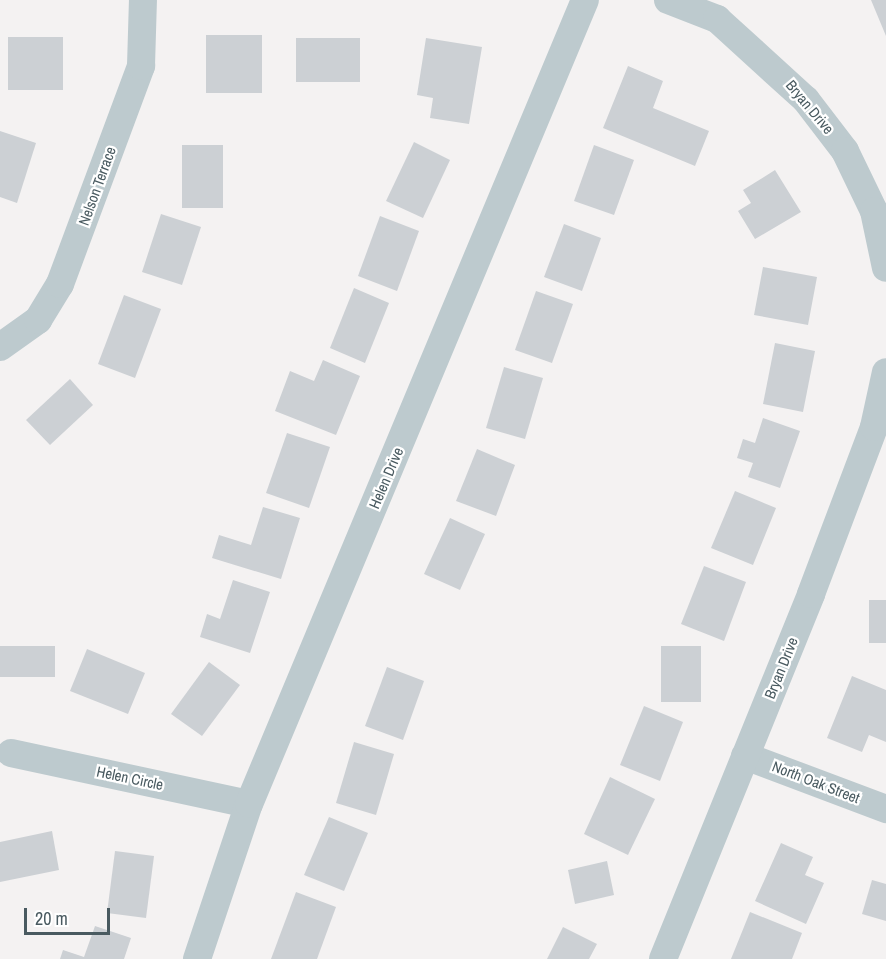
<!DOCTYPE html>
<html>
<head>
<meta charset="utf-8">
<style>
  body { margin:0 }
  #map { position:relative; width:886px; height:959px; overflow:hidden; background:#f4f2f2; font-family:"Archivo Narrow",sans-serif }
  div>[style] { position:absolute }
  .building>* { inset:0; background:#ccd0d4 }
  .minor>* { height:28px; margin:-14px; padding:0 14px; transform-origin:14px; border-radius:14px; background:#bdcace }
  span { translate:-50% -50%; white-space:nowrap; text-align:center; line-height:1.15; -webkit-text-stroke:4.5px #fff; paint-order:stroke }
  .street-label { font-size:15px; color:#495a60 }
  .scale { position:absolute; left:24px; top:908px; width:86px; height:27px; box-sizing:border-box; border:3px solid #495a60; border-top:0; padding-left:8px; font-size:18px; line-height:21px; white-space:nowrap; color:#495a60; -webkit-text-stroke:4px #fff; paint-order:stroke }
</style>
</head>
<body>
<div id="map">
  <div class="building">
    <i style="clip-path:polygon(871px 0,886px 0,886px 36px)"></i>
    <i style="clip-path:polygon(206px 35px,262px 35px,262px 93px,206px 93px)"></i>
    <i style="clip-path:polygon(8px 37px,63px 37px,63px 90px,8px 90px)"></i>
    <i style="clip-path:polygon(296px 38px,360px 38px,360px 82px,296px 82px)"></i>
    <i style="clip-path:polygon(426px 38px,482px 47px,469px 124px,430px 118px,433px 98px,417px 95px)"></i>
    <i style="clip-path:polygon(628px 66px,663px 81px,653px 108px,709px 131px,695px 166px,603px 128px)"></i>
    <i style="clip-path:polygon(0 131px,36px 143px,17px 203px,0 197px)"></i>
    <i style="clip-path:polygon(414px 142px,450px 160px,423px 218px,386px 201px)"></i>
    <i style="clip-path:polygon(182px 145px,223px 145px,223px 208px,182px 208px)"></i>
    <i style="clip-path:polygon(594px 145px,634px 160px,614px 215px,574px 201px)"></i>
    <i style="clip-path:polygon(775px 170px,801px 212px,755px 239px,738px 211px,751px 203px,743px 190px)"></i>
    <i style="clip-path:polygon(161px 214px,201px 227px,182px 285px,142px 272px)"></i>
    <i style="clip-path:polygon(380px 216px,419px 231px,397px 291px,358px 276px)"></i>
    <i style="clip-path:polygon(564px 224px,601px 238px,582px 291px,544px 277px)"></i>
    <i style="clip-path:polygon(763px 267px,817px 277px,808px 325px,754px 315px)"></i>
    <i style="clip-path:polygon(354px 288px,389px 303px,365px 363px,330px 348px)"></i>
    <i style="clip-path:polygon(536px 291px,573px 304px,552px 363px,515px 350px)"></i>
    <i style="clip-path:polygon(124px 295px,161px 309px,135px 378px,98px 364px)"></i>
    <i style="clip-path:polygon(775px 343px,815px 351px,803px 412px,763px 404px)"></i>
    <i style="clip-path:polygon(323px 360px,360px 376px,336px 435px,275px 411px,290px 371px,314px 381px)"></i>
    <i style="clip-path:polygon(504px 367px,543px 378px,525px 439px,486px 428px)"></i>
    <i style="clip-path:polygon(70px 379px,93px 405px,50px 445px,26px 420px)"></i>
    <i style="clip-path:polygon(763px 418px,800px 431px,780px 488px,748px 477px,753px 463px,737px 458px,743px 439px,755px 443px)"></i>
    <i style="clip-path:polygon(287px 433px,330px 447px,309px 508px,266px 493px)"></i>
    <i style="clip-path:polygon(477px 449px,515px 465px,496px 516px,456px 501px)"></i>
    <i style="clip-path:polygon(735px 491px,776px 508px,753px 565px,711px 548px)"></i>
    <i style="clip-path:polygon(263px 507px,300px 518px,281px 579px,212px 558px,219px 535px,251px 545px)"></i>
    <i style="clip-path:polygon(450px 518px,485px 534px,460px 590px,424px 574px)"></i>
    <i style="clip-path:polygon(704px 566px,746px 582px,724px 641px,681px 624px)"></i>
    <i style="clip-path:polygon(233px 580px,270px 592px,250px 653px,200px 637px,207px 614px,220px 619px)"></i>
    <i style="clip-path:polygon(869px 600px,886px 600px,886px 643px,869px 643px)"></i>
    <i style="clip-path:polygon(0 646px,55px 646px,55px 677px,0 677px)"></i>
    <i style="clip-path:polygon(661px 646px,701px 646px,701px 702px,661px 702px)"></i>
    <i style="clip-path:polygon(87px 649px,145px 673px,128px 714px,70px 691px)"></i>
    <i style="clip-path:polygon(209px 662px,240px 685px,202px 736px,171px 714px)"></i>
    <i style="clip-path:polygon(387px 667px,424px 681px,403px 740px,365px 726px)"></i>
    <i style="clip-path:polygon(852px 676px,886px 690px,886px 742px,869px 735px,862px 752px,827px 738px)"></i>
    <i style="clip-path:polygon(644px 706px,683px 722px,660px 781px,620px 765px)"></i>
    <i style="clip-path:polygon(354px 742px,394px 754px,376px 815px,336px 803px)"></i>
    <i style="clip-path:polygon(610px 777px,655px 799px,628px 855px,584px 834px)"></i>
    <i style="clip-path:polygon(329px 817px,368px 833px,344px 891px,304px 875px)"></i>
    <i style="clip-path:polygon(52px 831px,59px 870px,0 882px,0 842px)"></i>
    <i style="clip-path:polygon(781px 843px,813px 857px,805px 875px,824px 883px,806px 924px,755px 901px)"></i>
    <i style="clip-path:polygon(115px 851px,154px 856px,146px 918px,107px 913px)"></i>
    <i style="clip-path:polygon(607px 861px,614px 895px,575px 904px,568px 870px)"></i>
    <i style="clip-path:polygon(872px 880px,886px 884px,886px 921px,862px 914px)"></i>
    <i style="clip-path:polygon(296px 892px,336px 907px,317px 959px,271px 959px)"></i>
    <i style="clip-path:polygon(750px 912px,802px 933px,792px 959px,731px 959px)"></i>
    <i style="clip-path:polygon(95px 926px,131px 938px,124px 959px,60px 959px,63px 950px,84px 957px)"></i>
    <i style="clip-path:polygon(563px 927px,597px 944px,589px 959px,547px 959px)"></i>
  </div>
  <div class="minor">
    <i style="left:668px;top:0;width:53px;rotate:21.2deg"></i>
    <i style="left:717px;top:19px;width:120px;rotate:42.3deg"></i>
    <i style="left:806px;top:100px;width:64px;rotate:52.6deg"></i>
    <i style="left:845px;top:151px;width:67px;rotate:64.2deg"></i>
    <i style="left:874px;top:211px;width:58px;rotate:78.1deg"></i>
    <i style="left:0;top:347px;width:47px;rotate:-35.4deg"></i>
    <i style="left:38px;top:320px;width:42px;rotate:-58.6deg"></i>
    <i style="left:60px;top:284px;width:233px;rotate:-69.6deg"></i>
    <i style="left:141px;top:66px;width:66px;rotate:-88.3deg"></i>
    <i style="left:11px;top:753px;width:243px;rotate:12.1deg"></i>
    <i style="left:745px;top:756px;width:151px;rotate:20.6deg"></i>
    <i style="left:197px;top:959px;width:163px;rotate:-71.5deg"></i>
    <i style="left:249px;top:804px;width:871px;rotate:-67.32deg"></i>
    <i style="left:663px;top:959px;width:394px;rotate:-67.9deg"></i>
    <i style="left:811px;top:594px;width:178px;rotate:-69.3deg"></i>
    <i style="left:874px;top:427px;width:56px;rotate:-77.7deg"></i>
  </div>
  <div class="street-label">
    <span style="left:810px;top:107px;rotate:50deg">Bryan Drive</span>
    <span style="left:97px;top:186px;rotate:-70deg">Nelson Terrace</span>
    <span style="left:386px;top:478px;rotate:-67deg">Helen Drive</span>
    <span style="left:781px;top:668px;rotate:-68deg">Bryan Drive</span>
    <span style="left:130px;top:778px;rotate:12deg">Helen Circle</span>
    <span style="left:816px;top:782px;rotate:21deg">North Oak Street</span>
  </div>
  <div class="scale">20 m</div>
</div>
</body>
</html>
